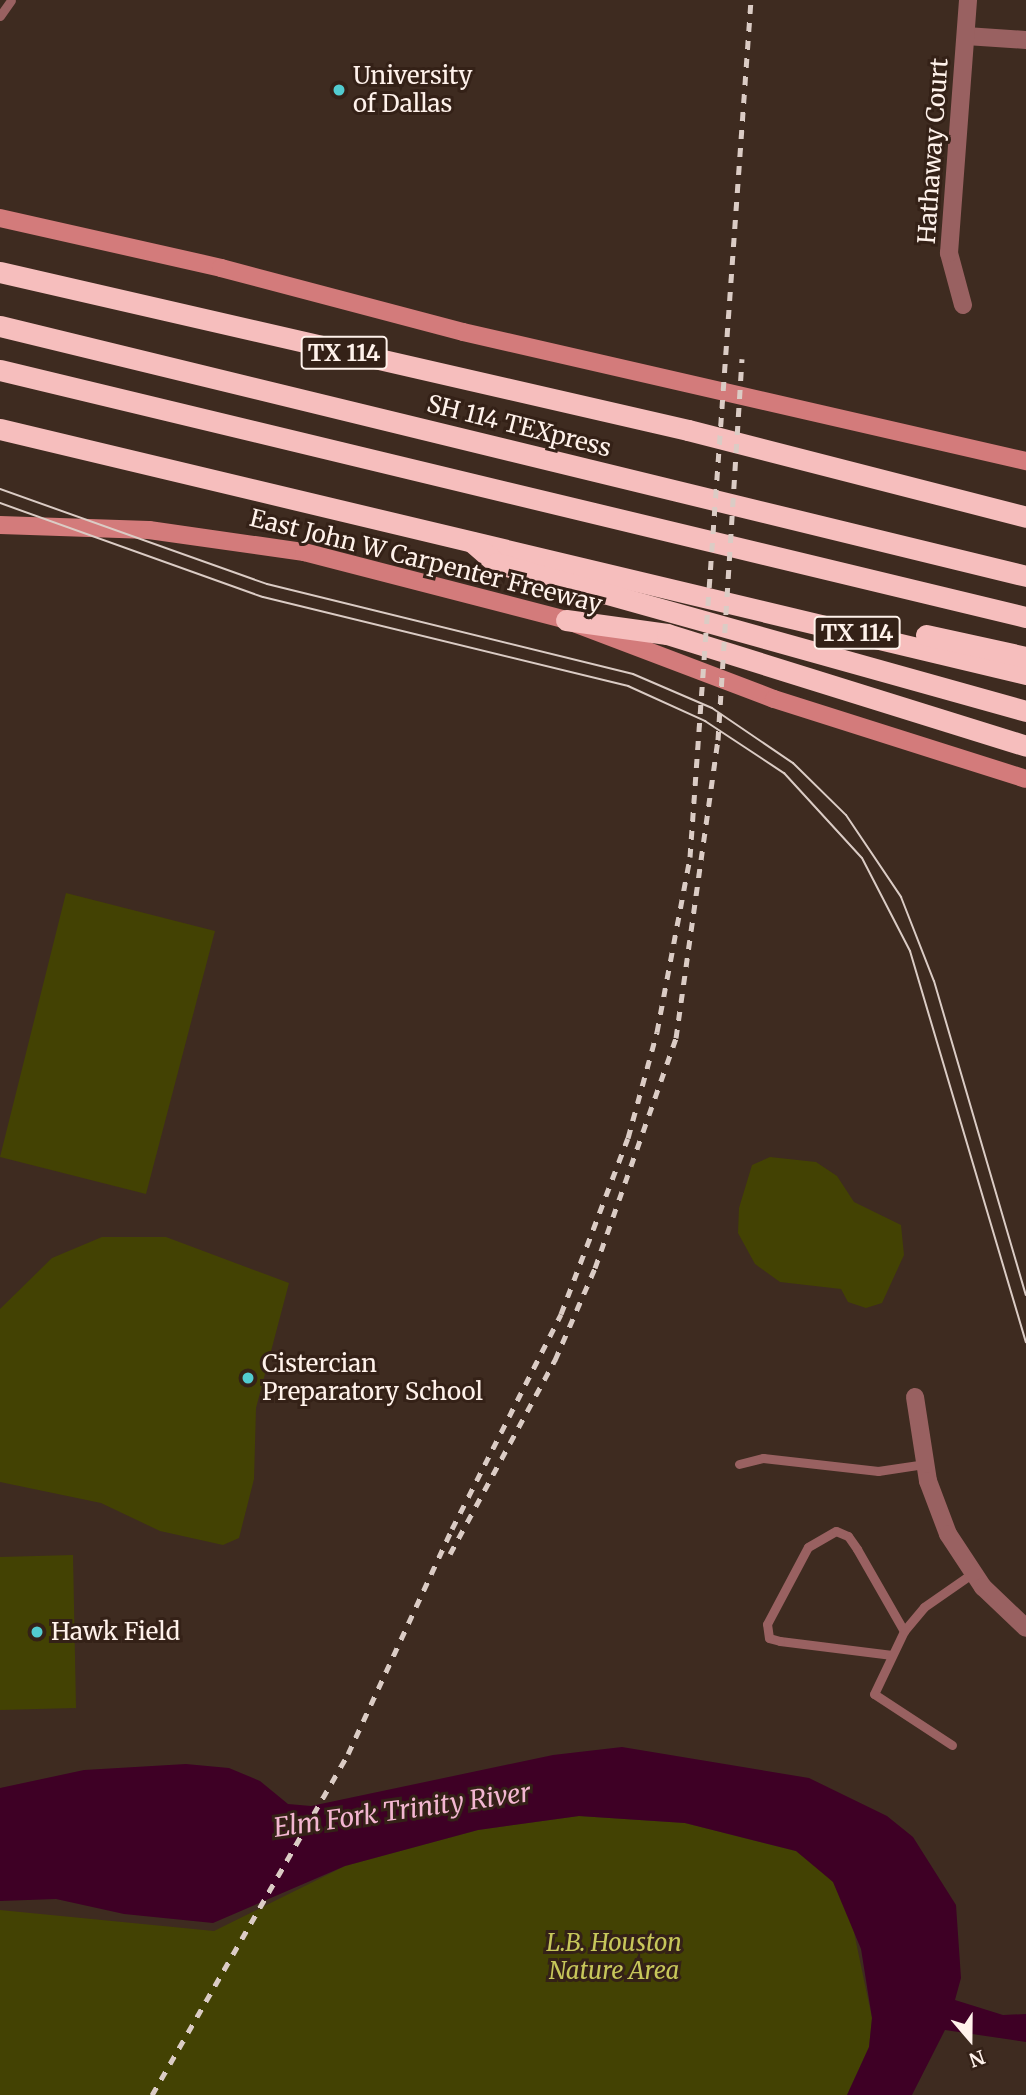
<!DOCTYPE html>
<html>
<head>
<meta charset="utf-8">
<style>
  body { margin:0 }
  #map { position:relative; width:1026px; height:2095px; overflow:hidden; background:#3e2b20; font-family:Merriweather,serif }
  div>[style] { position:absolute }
  .green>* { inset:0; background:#434203 }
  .water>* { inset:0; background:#3e0025 }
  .lane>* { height:9px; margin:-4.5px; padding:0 4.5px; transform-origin:4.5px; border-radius:4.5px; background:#996161 }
  .street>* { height:18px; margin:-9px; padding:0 9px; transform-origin:9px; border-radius:9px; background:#996161 }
  .secondary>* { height:18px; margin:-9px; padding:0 9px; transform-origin:9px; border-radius:9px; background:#d37b7b }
  .highway>* { height:21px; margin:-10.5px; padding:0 10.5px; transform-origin:10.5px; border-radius:10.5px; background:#f6bebd }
  .tram>* { height:2px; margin:-1px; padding:0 1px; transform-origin:1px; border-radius:1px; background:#dbccc5 }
  .rail>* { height:5px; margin-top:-2.5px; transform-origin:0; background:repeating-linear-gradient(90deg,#dbccc5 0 9px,transparent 0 18px) }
  .dots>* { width:19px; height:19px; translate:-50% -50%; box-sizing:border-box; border:4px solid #342117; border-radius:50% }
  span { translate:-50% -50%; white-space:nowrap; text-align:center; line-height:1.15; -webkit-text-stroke:6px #342117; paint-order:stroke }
  .shield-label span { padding:2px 5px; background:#342117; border:2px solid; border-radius:5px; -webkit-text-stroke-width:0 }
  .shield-label { font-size:23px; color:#fff2eb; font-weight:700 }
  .poi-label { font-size:24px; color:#fff2eb }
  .left { translate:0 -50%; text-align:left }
  .street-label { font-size:24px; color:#fff2eb }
  .park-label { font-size:24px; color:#c7c75a; font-style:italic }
  .water-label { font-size:26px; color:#f3b6d1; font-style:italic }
  .north { position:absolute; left:935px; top:2004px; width:70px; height:70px; -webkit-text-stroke:5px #342117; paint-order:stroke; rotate:160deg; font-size:19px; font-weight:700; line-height:28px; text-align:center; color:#fff2eb }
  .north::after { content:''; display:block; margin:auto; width:24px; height:32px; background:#fff2eb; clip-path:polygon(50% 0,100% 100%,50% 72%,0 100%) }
</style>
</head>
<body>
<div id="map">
  <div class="green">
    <i style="clip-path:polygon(66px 893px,215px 931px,146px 1194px,0 1157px)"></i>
    <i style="clip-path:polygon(770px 1157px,816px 1162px,837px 1176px,854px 1202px,901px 1225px,904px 1255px,882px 1303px,866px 1308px,848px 1302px,841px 1289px,780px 1282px,755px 1264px,738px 1233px,739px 1208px,752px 1165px)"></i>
    <i style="clip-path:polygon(102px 1237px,166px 1237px,289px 1283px,256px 1408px,254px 1479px,239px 1538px,223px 1545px,160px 1531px,101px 1503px,0 1482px,0 1309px,52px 1258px)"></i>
    <i style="clip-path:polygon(73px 1555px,76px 1708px,0 1710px,0 1557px)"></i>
    <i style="clip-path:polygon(579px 1816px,685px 1823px,796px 1851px,816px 1864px,833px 1882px,851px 1918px,872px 2018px,869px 2047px,847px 2095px,0 2095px,0 1910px,214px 1931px,345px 1866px,478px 1830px)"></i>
  </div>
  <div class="water">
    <i style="clip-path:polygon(622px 1747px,809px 1778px,887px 1816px,913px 1837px,956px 1905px,961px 1978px,955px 2000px,1003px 2015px,1026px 2014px,1026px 2042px,945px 2030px,912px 2095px,847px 2095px,869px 2047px,872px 2018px,861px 1949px,833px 1882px,796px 1851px,685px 1823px,579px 1816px,478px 1830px,345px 1866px,213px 1923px,124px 1914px,56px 1899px,0 1901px,0 1788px,84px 1770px,186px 1764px,229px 1768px,260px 1781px,288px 1804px,311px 1806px,553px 1755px)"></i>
  </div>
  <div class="lane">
    <i style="left:0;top:16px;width:19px;rotate:-55deg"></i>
    <i style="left:739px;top:1464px;width:25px;rotate:-14deg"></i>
    <i style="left:763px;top:1458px;width:116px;rotate:6.4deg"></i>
    <i style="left:878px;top:1471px;width:48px;rotate:-8.5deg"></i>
    <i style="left:892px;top:1655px;width:113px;rotate:-172.9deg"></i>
    <i style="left:780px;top:1641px;width:11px;rotate:-165deg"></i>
    <i style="left:769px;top:1638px;width:14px;rotate:-98deg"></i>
    <i style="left:767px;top:1624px;width:87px;rotate:-62deg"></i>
    <i style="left:808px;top:1547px;width:32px;rotate:-30deg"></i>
    <i style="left:836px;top:1531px;width:13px;rotate:23deg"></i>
    <i style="left:848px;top:1536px;width:16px;rotate:55deg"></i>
    <i style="left:857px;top:1549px;width:95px;rotate:60.2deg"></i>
    <i style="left:952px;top:1745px;width:93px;rotate:-146.8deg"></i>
    <i style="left:874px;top:1694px;width:70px;rotate:-64.5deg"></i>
    <i style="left:904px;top:1631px;width:31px;rotate:-50deg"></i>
    <i style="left:924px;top:1607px;width:60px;rotate:-34.8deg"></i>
  </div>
  <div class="street">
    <i style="left:966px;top:36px;width:60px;rotate:3.8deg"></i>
    <i style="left:963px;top:305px;width:54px;rotate:-105.1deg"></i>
    <i style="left:949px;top:253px;width:254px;rotate:-85.7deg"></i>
    <i style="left:915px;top:1397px;width:85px;rotate:81.2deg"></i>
    <i style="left:928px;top:1481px;width:57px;rotate:69.3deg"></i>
    <i style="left:948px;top:1534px;width:64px;rotate:56.6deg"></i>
    <i style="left:983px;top:1587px;width:59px;rotate:43.6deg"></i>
  </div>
  <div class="secondary">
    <i style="left:0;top:218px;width:227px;rotate:12.7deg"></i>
    <i style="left:221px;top:268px;width:250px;rotate:14.8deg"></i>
    <i style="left:463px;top:332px;width:578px;rotate:12.91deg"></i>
    <i style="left:0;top:525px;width:149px;rotate:1.9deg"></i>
    <i style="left:149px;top:530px;width:157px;rotate:8.1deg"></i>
    <i style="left:304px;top:552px;width:271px;rotate:14.5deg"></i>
    <i style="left:566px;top:620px;width:222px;rotate:20.8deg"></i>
    <i style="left:774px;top:699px;width:264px;rotate:17.6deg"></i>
  </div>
  <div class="highway">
    <i style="left:0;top:272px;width:706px;rotate:12.93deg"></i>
    <i style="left:688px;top:430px;width:349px;rotate:14.4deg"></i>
    <i style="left:0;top:326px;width:1056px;rotate:13.69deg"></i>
    <i style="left:0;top:370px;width:1055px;rotate:13.54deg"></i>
    <i style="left:0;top:429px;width:1055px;rotate:13.43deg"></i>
    <i style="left:472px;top:542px;width:32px;rotate:41deg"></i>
    <i style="left:496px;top:563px;width:550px;rotate:15.6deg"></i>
    <i style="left:566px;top:620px;width:102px;rotate:7.9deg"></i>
    <i style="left:667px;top:634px;width:376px;rotate:17.3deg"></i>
    <i style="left:926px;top:635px;width:102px;rotate:12.4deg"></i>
  </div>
  <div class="tram">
    <i style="left:0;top:489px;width:283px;rotate:19.6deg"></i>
    <i style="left:267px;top:584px;width:377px;rotate:13.8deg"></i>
    <i style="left:633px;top:674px;width:86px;rotate:23.3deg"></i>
    <i style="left:712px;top:708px;width:98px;rotate:34.2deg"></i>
    <i style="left:793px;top:763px;width:74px;rotate:44.5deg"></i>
    <i style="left:846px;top:815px;width:99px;rotate:56.1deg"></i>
    <i style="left:901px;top:897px;width:90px;rotate:68.6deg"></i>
    <i style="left:934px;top:981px;width:327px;rotate:73.7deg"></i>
    <i style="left:0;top:503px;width:279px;rotate:19.7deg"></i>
    <i style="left:263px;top:597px;width:376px;rotate:13.7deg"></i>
    <i style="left:628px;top:686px;width:85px;rotate:24.4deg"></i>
    <i style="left:705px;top:721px;width:95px;rotate:33.4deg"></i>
    <i style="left:784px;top:773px;width:115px;rotate:47.5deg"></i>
    <i style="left:862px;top:858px;width:105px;rotate:62.7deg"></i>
    <i style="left:910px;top:951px;width:408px;rotate:73.5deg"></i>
  </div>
  <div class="rail">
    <i style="left:450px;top:1554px;width:221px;rotate:-61.6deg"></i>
    <i style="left:555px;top:1360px;width:100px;rotate:-66.5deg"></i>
    <i style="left:595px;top:1268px;width:244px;rotate:-70.6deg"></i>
    <i style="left:676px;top:1038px;width:301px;rotate:-82deg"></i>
    <i style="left:718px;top:740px;width:382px;rotate:-86.4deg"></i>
    <i style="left:152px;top:2095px;width:393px;rotate:-60.1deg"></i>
    <i style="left:348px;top:1754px;width:248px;rotate:-65.2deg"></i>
    <i style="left:452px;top:1529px;width:241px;rotate:-63.1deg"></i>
    <i style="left:561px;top:1314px;width:188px;rotate:-69.2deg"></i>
    <i style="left:628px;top:1138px;width:110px;rotate:-74.7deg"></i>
    <i style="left:657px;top:1032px;width:178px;rotate:-79.3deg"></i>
    <i style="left:690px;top:857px;width:859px;rotate:-85.93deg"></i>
  </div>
  <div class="dots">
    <i style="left:339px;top:90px;background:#52ccd0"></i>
    <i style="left:248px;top:1378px;background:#52ccd0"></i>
    <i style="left:37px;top:1632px;background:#52ccd0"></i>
  </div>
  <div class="shield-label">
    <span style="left:344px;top:353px">TX 114</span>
    <span style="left:857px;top:633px">TX 114</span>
  </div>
  <div class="poi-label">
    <span class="left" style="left:353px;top:90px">University<br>of Dallas</span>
    <span class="left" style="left:262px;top:1378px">Cistercian<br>Preparatory School</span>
    <span class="left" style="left:51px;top:1632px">Hawk Field</span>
  </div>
  <div class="street-label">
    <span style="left:933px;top:151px;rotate:-86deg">Hathaway Court</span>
    <span style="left:519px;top:426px;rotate:14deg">SH 114 TEXpress</span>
    <span style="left:426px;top:561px;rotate:14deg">East John W Carpenter Freeway</span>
  </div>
  <div class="park-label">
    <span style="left:614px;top:1957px">L.B. Houston<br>Nature Area</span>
  </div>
  <div class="water-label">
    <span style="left:402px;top:1810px;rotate:-8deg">Elm Fork Trinity River</span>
  </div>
  <div class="north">N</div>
</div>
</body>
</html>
